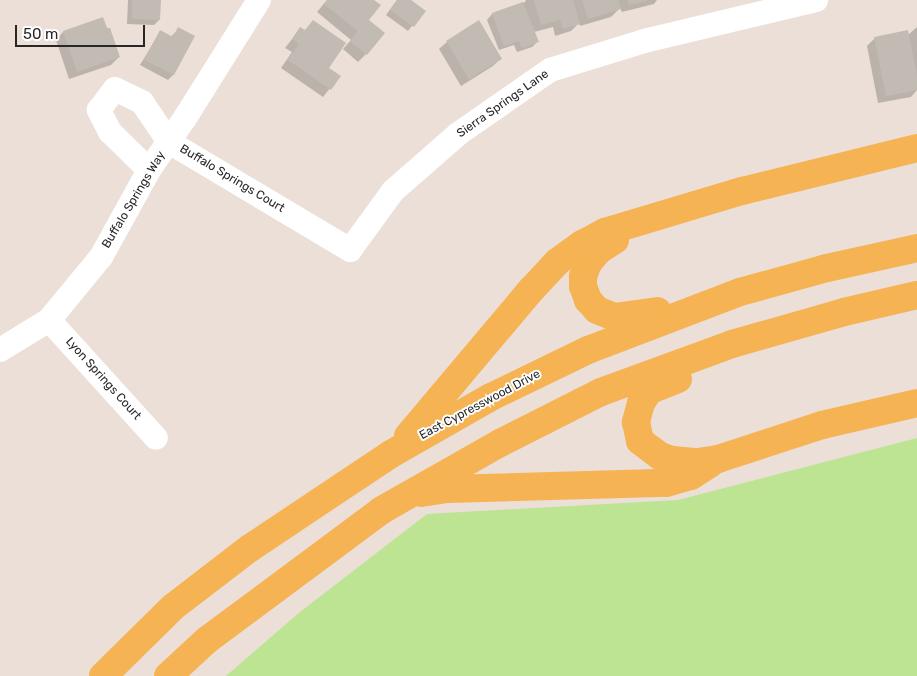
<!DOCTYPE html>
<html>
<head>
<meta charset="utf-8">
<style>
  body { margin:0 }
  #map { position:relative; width:917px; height:676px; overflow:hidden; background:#ebdfd8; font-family:Rubik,sans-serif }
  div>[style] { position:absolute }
  .green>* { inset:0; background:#bce492 }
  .shadow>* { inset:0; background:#0003 }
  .building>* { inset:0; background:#c2bbb4 }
  .minor>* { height:24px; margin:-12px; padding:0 12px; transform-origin:12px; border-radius:12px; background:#fff }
  .major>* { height:28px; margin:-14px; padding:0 14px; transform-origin:14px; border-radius:14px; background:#f5b353 }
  span { translate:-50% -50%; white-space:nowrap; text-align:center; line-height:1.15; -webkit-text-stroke:4px #fff; paint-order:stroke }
  .street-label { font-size:12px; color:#272727 }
  .scale { position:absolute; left:15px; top:25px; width:130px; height:22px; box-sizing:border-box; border:2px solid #272727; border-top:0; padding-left:6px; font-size:15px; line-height:18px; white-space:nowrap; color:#272727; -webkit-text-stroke:4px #fff; paint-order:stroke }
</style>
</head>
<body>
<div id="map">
  <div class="green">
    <i style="clip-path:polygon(917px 438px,917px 676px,226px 676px,300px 612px,427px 514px,678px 500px)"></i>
  </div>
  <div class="shadow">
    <i style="clip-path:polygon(128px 0,159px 0,159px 20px,154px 25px,127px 24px)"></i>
    <i style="clip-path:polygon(327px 0,372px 0,367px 20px,366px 54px,358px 62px,343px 49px,351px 40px,317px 12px)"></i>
    <i style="clip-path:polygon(397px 0,409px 0,424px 11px,408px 31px,386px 15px)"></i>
    <i style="clip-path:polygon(526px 0,657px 0,654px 4px,622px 12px,620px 8px,611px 17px,580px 26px,579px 23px,571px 31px,555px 36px,553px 27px,534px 32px,537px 42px,532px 47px,517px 52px,514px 45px,499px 50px,487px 20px,492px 14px,525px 2px)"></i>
    <i style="clip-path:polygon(103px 19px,119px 57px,111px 65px,69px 79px,56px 40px,63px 32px)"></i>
    <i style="clip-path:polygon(313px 22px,327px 68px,339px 77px,323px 97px,281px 68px,292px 52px,285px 48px,300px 29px,304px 31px)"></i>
    <i style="clip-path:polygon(917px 27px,917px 90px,911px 97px,878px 103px,867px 46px,875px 38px,908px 35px)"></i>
    <i style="clip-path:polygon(179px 28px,173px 75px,168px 80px,140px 65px,160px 32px,171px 37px)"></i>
    <i style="clip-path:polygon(447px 42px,501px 58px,493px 66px,461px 86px,439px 49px)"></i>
  </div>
  <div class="building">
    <i style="clip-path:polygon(132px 0,161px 0,160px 20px,132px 19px)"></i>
    <i style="clip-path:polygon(327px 0,374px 0,381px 5px,369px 20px,385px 33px,367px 55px,350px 41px,358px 31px,324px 4px)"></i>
    <i style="clip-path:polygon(397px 0,411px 0,426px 11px,414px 27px,390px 10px)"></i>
    <i style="clip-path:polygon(534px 0,573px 0,580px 24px,563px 29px,560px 20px,541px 25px)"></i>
    <i style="clip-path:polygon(582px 0,618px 0,621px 9px,588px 19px)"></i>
    <i style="clip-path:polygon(628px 0,647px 0,647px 1px,629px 5px)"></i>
    <i style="clip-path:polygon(523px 2px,539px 42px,522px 48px,519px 41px,504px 46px,492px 13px)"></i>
    <i style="clip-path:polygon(103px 17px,107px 28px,110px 28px,120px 57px,77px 72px,63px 31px)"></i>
    <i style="clip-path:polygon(313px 20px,346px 43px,329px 68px,341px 76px,331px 90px,288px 60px,299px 44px,292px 39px,300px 27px,305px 30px)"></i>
    <i style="clip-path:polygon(479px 20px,502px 59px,469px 79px,446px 41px)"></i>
    <i style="clip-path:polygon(178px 27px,195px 36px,174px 75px,144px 60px,160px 30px,173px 37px)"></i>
    <i style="clip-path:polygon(908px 30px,917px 76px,917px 90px,886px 96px,874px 37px)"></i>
  </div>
  <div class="minor">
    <i style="left:149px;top:170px;width:54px;rotate:-135.7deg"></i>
    <i style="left:110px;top:132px;width:25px;rotate:-117deg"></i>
    <i style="left:99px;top:110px;width:26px;rotate:-53deg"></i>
    <i style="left:115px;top:89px;width:30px;rotate:26deg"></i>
    <i style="left:142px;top:102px;width:48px;rotate:56deg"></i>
    <i style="left:169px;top:142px;width:211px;rotate:30.8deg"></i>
    <i style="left:350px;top:250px;width:73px;rotate:-53.9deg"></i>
    <i style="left:393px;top:191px;width:86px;rotate:-41.2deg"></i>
    <i style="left:458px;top:134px;width:112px;rotate:-34.8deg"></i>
    <i style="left:550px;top:70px;width:98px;rotate:-17.1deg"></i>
    <i style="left:644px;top:41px;width:177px;rotate:-13.4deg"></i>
    <i style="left:49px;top:320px;width:159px;rotate:47.8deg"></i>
    <i style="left:0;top:350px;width:57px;rotate:-31.5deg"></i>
    <i style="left:49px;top:320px;width:82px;rotate:-50.5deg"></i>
    <i style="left:101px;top:257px;width:99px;rotate:-61.1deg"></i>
    <i style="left:149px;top:170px;width:63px;rotate:-55.3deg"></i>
    <i style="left:185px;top:118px;width:139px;rotate:-57.9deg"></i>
  </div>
  <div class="major">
    <i style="left:615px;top:240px;width:19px;rotate:148deg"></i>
    <i style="left:599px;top:250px;width:17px;rotate:130deg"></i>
    <i style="left:588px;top:263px;width:15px;rotate:110deg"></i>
    <i style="left:583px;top:277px;width:9px;rotate:90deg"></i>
    <i style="left:583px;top:286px;width:15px;rotate:70deg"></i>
    <i style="left:588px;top:300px;width:13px;rotate:48deg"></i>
    <i style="left:597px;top:310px;width:18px;rotate:22deg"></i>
    <i style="left:614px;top:317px;width:44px;rotate:-7.8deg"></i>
    <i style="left:678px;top:379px;width:31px;rotate:158deg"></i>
    <i style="left:649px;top:391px;width:14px;rotate:124deg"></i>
    <i style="left:641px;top:403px;width:20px;rotate:105deg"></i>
    <i style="left:636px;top:422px;width:19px;rotate:78deg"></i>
    <i style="left:640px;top:441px;width:25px;rotate:37deg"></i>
    <i style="left:660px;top:456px;width:13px;rotate:18deg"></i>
    <i style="left:672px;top:460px;width:25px;rotate:5deg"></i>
    <i style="left:697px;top:462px;width:21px;rotate:-8deg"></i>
    <i style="left:718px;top:459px;width:109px;rotate:-18.1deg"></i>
    <i style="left:822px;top:425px;width:98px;rotate:-13deg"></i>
    <i style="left:408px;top:436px;width:192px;rotate:-49.9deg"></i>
    <i style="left:532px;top:289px;width:37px;rotate:-47deg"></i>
    <i style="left:557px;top:262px;width:31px;rotate:-36deg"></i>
    <i style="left:582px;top:244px;width:26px;rotate:-28deg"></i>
    <i style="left:605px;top:232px;width:143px;rotate:-16.7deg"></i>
    <i style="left:742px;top:191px;width:180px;rotate:-13.8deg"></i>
    <i style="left:421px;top:493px;width:25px;rotate:-9deg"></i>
    <i style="left:446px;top:489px;width:220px;rotate:-1.6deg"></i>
    <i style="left:666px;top:483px;width:26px;rotate:-16deg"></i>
    <i style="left:691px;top:476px;width:24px;rotate:-33deg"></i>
    <i style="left:103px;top:676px;width:98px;rotate:-44.6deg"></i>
    <i style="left:173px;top:607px;width:97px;rotate:-37.5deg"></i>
    <i style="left:250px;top:548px;width:169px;rotate:-33.7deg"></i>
    <i style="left:391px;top:454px;width:115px;rotate:-29.7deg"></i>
    <i style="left:491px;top:397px;width:108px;rotate:-25.9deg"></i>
    <i style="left:588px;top:350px;width:163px;rotate:-20.9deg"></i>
    <i style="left:740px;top:292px;width:90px;rotate:-15.4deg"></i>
    <i style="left:827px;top:268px;width:92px;rotate:-12.5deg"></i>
    <i style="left:168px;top:676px;width:53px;rotate:-42.7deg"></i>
    <i style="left:207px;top:640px;width:218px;rotate:-36.6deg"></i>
    <i style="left:382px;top:510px;width:136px;rotate:-29.6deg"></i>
    <i style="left:500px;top:443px;width:113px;rotate:-26.8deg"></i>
    <i style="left:601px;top:392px;width:140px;rotate:-20.1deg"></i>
    <i style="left:732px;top:344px;width:116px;rotate:-15.9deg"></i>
    <i style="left:844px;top:312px;width:75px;rotate:-13.1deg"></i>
  </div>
  <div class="street-label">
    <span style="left:503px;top:104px;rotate:-35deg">Sierra Springs Lane</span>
    <span style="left:232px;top:179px;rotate:31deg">Buffalo Springs Court</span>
    <span style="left:134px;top:200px;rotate:-59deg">Buffalo Springs Way</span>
    <span style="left:103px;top:379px;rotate:48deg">Lyon Springs Court</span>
    <span style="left:480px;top:405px;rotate:-28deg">East Cypresswood Drive</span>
  </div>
  <div class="scale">50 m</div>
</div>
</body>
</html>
